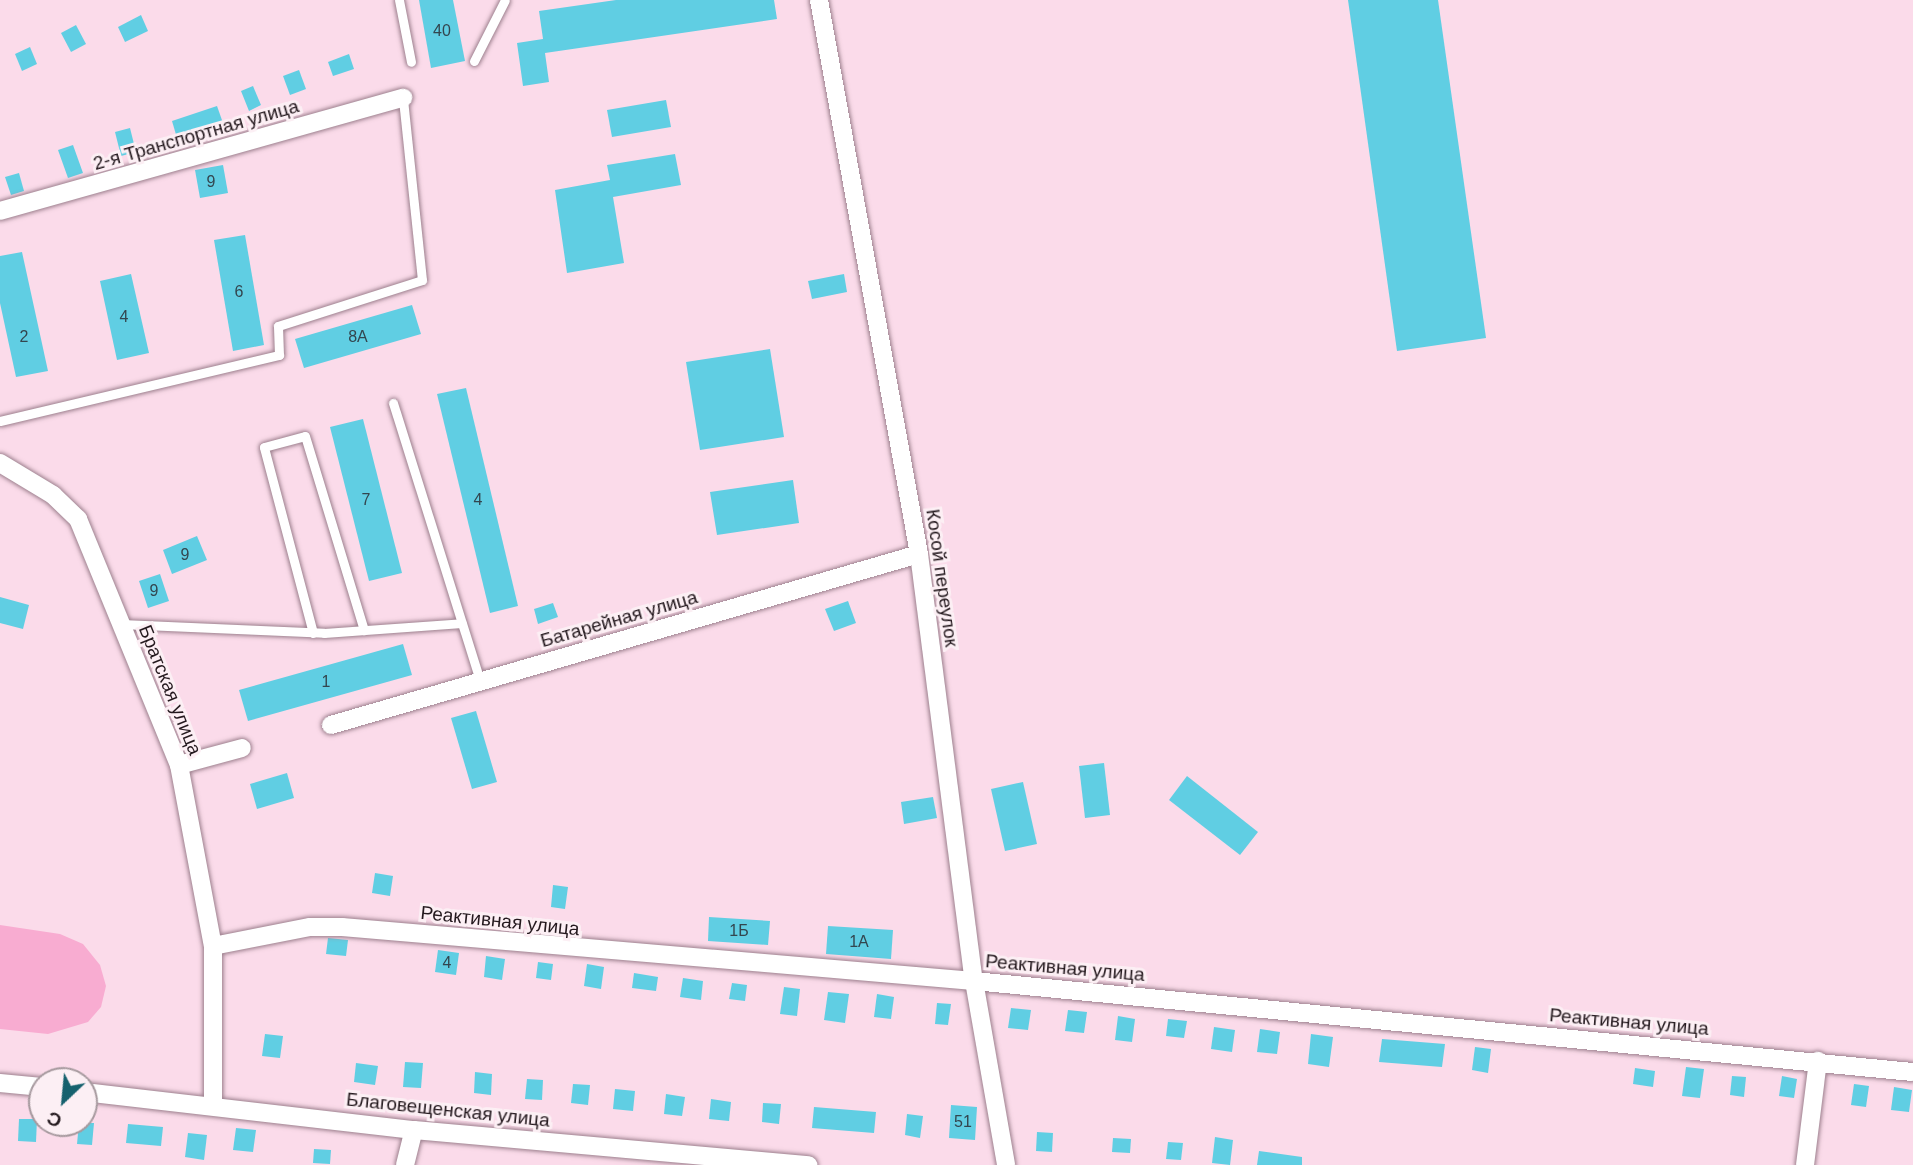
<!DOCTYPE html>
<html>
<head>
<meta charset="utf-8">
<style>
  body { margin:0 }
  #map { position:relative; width:1913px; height:1165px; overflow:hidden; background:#fbdbea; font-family:Arial,sans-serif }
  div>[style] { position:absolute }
  .green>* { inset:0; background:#f8acd1 }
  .building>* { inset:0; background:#60cee3 }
  .roads { filter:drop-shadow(0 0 2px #9d808e) drop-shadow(0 0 2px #9d808e) }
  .service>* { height:9px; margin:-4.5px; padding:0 4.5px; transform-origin:4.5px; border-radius:4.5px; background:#fff }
  .minor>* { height:18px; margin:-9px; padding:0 9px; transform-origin:9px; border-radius:9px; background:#fff }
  span { translate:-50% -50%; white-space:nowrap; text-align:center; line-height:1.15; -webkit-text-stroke:6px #fceff4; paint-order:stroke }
  .number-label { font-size:16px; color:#33464f }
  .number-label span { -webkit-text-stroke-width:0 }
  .street-label { font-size:19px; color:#24191e }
  .north { position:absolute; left:28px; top:1067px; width:70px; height:70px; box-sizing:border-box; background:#fceff4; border:2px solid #a6999e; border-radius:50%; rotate:206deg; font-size:19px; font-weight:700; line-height:28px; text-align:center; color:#24191e }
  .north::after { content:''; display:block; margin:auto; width:24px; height:32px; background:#16616e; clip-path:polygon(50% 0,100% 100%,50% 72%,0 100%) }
</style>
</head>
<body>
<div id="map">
  <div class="green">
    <i style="clip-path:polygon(0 925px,60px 934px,83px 944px,100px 965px,106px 986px,101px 1007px,88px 1022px,48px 1034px,0 1029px)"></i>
  </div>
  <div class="building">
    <i style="clip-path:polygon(419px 0,453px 0,465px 61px,431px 68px)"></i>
    <i style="clip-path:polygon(616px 0,774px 0,777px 19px,545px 53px,549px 82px,523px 86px,517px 43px,543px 39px,539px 11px)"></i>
    <i style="clip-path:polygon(1348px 0,1438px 0,1486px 338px,1397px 351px)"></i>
    <i style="clip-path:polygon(141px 15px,148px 31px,125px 42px,118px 27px)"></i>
    <i style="clip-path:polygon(76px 25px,86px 44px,71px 52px,61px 33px)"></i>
    <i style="clip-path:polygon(30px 47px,37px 64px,22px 71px,15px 54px)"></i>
    <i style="clip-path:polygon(349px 54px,354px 69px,333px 76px,328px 62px)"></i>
    <i style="clip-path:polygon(299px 70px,306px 89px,290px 95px,283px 76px)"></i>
    <i style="clip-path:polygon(253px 86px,261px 105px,249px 111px,241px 91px)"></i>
    <i style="clip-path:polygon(666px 100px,671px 127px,612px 137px,607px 110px)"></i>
    <i style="clip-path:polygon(217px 106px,223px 123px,177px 138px,172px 121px)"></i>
    <i style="clip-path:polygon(130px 128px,136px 152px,121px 156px,115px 132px)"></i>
    <i style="clip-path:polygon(73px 145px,83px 173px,68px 178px,58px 150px)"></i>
    <i style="clip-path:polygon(675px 154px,681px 185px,613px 197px,624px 263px,567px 273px,555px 190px,610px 180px,607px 165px)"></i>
    <i style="clip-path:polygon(223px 165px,228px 193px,200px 198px,195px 170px)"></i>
    <i style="clip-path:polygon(19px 173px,24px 191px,11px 195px,5px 177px)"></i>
    <i style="clip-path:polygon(245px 235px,264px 345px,233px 351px,214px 240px)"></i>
    <i style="clip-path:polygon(22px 252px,48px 371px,16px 377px,0 303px,0 256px)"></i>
    <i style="clip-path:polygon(131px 274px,149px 353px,117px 360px,100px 281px)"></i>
    <i style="clip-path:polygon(844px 274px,847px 292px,812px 299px,808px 281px)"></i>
    <i style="clip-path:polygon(412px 305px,421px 334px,304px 368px,295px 339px)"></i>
    <i style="clip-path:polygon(770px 349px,784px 437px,700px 450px,686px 362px)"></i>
    <i style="clip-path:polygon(466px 388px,518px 606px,490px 613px,437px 394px)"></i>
    <i style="clip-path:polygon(363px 419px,402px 573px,369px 581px,330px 427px)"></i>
    <i style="clip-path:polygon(793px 480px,799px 523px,717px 535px,710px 492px)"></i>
    <i style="clip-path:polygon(197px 536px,207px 560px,172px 574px,163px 550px)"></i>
    <i style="clip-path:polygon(160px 574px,169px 601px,148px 608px,139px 581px)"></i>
    <i style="clip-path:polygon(0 597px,29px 605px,23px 629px,0 623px)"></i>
    <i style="clip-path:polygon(848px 601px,856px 623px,834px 631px,825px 609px)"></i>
    <i style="clip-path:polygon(553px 603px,558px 617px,538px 624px,534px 609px)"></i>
    <i style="clip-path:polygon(403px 644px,412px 675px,248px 721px,239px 690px)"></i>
    <i style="clip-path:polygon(476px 711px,497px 782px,472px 789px,451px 718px)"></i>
    <i style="clip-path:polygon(1104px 763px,1110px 815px,1085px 818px,1079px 766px)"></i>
    <i style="clip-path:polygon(287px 773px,294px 798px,257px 809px,250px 784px)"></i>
    <i style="clip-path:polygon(1187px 776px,1258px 832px,1240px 855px,1169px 800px)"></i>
    <i style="clip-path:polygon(1023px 782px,1037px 844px,1005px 851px,991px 789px)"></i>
    <i style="clip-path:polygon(933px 797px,937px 818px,904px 824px,901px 802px)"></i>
    <i style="clip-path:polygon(375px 873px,393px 876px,390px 896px,372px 893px)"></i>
    <i style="clip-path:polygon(553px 885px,568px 887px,565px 909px,551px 907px)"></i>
    <i style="clip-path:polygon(709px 917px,770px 921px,768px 945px,708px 941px)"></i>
    <i style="clip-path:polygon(828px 926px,893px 930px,891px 959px,826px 954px)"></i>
    <i style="clip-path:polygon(328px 938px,348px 940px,346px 956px,326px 954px)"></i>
    <i style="clip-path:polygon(438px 950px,459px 953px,456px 975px,435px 972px)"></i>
    <i style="clip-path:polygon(486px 956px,505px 959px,502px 980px,484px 977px)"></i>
    <i style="clip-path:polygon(538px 962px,553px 964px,551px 980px,536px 978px)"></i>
    <i style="clip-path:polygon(587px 964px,604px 967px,601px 989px,584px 986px)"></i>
    <i style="clip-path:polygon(634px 973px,658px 977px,656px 991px,632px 988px)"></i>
    <i style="clip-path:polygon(683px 978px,703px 981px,701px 1000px,680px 997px)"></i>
    <i style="clip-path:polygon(732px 983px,747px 985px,745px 1001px,729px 999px)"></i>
    <i style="clip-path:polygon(784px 987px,800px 989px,797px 1016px,780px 1014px)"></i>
    <i style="clip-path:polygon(828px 992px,849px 994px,845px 1023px,824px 1020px)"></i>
    <i style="clip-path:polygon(877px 994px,894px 997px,891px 1019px,874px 1017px)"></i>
    <i style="clip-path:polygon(937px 1003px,951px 1004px,948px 1025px,935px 1024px)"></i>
    <i style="clip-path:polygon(1011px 1008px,1031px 1010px,1028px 1030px,1008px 1028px)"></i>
    <i style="clip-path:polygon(1068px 1010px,1087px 1012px,1084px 1033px,1065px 1031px)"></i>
    <i style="clip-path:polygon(1118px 1016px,1135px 1019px,1132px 1042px,1115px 1040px)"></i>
    <i style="clip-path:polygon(1168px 1019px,1187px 1021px,1184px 1038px,1166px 1036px)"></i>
    <i style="clip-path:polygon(1214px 1027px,1235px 1030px,1232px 1052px,1211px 1049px)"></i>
    <i style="clip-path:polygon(1260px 1029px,1280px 1032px,1277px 1054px,1257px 1052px)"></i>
    <i style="clip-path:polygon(265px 1034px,283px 1036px,280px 1058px,262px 1056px)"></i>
    <i style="clip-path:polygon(1311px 1034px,1333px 1037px,1329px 1067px,1308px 1064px)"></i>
    <i style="clip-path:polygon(1382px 1039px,1445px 1044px,1442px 1067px,1379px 1062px)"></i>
    <i style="clip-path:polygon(1475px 1047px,1491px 1049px,1488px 1073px,1472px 1070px)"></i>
    <i style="clip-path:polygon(405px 1062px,423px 1063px,421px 1088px,403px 1087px)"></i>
    <i style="clip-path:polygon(356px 1063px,378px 1066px,375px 1085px,354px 1082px)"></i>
    <i style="clip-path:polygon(1686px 1067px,1704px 1069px,1700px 1098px,1682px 1096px)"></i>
    <i style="clip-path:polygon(1635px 1068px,1655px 1071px,1653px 1087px,1633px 1084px)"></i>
    <i style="clip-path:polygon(475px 1072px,492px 1074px,491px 1095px,474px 1093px)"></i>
    <i style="clip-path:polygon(1732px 1076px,1746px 1077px,1744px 1097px,1730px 1095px)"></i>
    <i style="clip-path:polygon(1782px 1076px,1797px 1079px,1794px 1098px,1779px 1096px)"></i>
    <i style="clip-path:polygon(527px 1079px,543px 1080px,542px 1100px,525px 1099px)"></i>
    <i style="clip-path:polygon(573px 1084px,590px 1085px,588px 1105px,571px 1103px)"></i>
    <i style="clip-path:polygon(1854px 1084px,1869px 1086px,1866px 1107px,1851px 1105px)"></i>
    <i style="clip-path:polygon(1894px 1087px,1912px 1090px,1909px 1112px,1891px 1110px)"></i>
    <i style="clip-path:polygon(615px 1089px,635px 1091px,633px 1111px,613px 1109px)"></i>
    <i style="clip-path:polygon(666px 1094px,685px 1097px,682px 1116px,664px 1114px)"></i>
    <i style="clip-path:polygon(711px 1099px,731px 1102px,729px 1121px,709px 1119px)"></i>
    <i style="clip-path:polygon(763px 1103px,781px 1104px,779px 1124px,762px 1122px)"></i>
    <i style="clip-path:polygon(951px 1105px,977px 1107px,975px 1140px,949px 1138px)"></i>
    <i style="clip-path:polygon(814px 1107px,876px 1112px,874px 1133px,812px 1128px)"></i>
    <i style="clip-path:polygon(907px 1114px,923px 1116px,920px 1138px,905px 1135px)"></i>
    <i style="clip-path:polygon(19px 1119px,37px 1119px,36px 1142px,18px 1141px)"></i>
    <i style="clip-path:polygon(79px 1123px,94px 1123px,92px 1145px,77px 1144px)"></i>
    <i style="clip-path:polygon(128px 1124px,163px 1127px,161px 1146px,126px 1143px)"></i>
    <i style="clip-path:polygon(236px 1128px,256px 1130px,253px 1152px,233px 1150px)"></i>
    <i style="clip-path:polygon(1037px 1132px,1053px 1133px,1052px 1152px,1036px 1151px)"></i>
    <i style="clip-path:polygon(188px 1133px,207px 1135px,204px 1160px,185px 1157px)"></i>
    <i style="clip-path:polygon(1215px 1137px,1233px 1140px,1230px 1165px,1212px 1163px)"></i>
    <i style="clip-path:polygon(1113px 1138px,1131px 1139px,1130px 1153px,1112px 1152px)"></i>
    <i style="clip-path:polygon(1168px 1142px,1183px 1143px,1181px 1160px,1166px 1159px)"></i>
    <i style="clip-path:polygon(314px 1149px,331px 1150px,330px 1164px,313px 1163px)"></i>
    <i style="clip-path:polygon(1259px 1151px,1302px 1157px,1302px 1165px,1257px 1165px)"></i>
  </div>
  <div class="roads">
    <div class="service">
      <i style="left:399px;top:0;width:63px;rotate:79deg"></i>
      <i style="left:474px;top:61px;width:68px;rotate:-63.1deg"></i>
      <i style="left:393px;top:403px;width:291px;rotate:72.6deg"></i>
      <i style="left:0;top:421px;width:287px;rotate:-13.3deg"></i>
      <i style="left:279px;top:355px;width:29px;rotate:-92deg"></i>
      <i style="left:278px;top:326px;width:151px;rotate:-17.7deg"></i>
      <i style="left:422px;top:280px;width:183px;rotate:-96deg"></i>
      <i style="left:121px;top:624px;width:203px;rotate:2.5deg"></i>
      <i style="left:324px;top:633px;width:138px;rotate:-4.1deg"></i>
      <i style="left:313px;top:633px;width:192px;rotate:-104.8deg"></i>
      <i style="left:264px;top:447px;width:42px;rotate:-15deg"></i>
      <i style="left:305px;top:436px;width:203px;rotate:73.1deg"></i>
    </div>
    <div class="minor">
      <i style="left:819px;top:0;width:563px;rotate:79.77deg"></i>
      <i style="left:919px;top:554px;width:431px;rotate:82.7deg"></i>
      <i style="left:974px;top:981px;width:187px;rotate:80.1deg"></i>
      <i style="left:0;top:211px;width:419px;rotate:-15.7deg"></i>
      <i style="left:0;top:463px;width:62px;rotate:31.1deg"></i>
      <i style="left:53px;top:495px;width:35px;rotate:44deg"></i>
      <i style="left:78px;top:519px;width:266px;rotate:67.7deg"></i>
      <i style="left:179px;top:765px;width:184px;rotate:79.4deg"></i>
      <i style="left:213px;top:946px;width:159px;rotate:90deg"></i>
      <i style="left:331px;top:725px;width:612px;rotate:-16.22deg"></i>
      <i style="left:179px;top:765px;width:65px;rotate:-15.1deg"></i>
      <i style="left:213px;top:946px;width:99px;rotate:-11.1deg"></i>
      <i style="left:310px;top:927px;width:32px"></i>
      <i style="left:342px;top:927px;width:634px;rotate:4.88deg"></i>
      <i style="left:974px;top:981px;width:943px;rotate:5.54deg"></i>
      <i style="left:0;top:1083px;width:42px;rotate:5.4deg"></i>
      <i style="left:84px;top:1092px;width:332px;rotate:6.6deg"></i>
      <i style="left:414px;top:1130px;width:396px;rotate:5.1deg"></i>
      <i style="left:405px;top:1165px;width:36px;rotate:-76deg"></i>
      <i style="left:1805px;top:1165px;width:105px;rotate:-82.9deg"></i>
    </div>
  </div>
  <div class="number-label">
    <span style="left:442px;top:31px">40</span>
    <span style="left:211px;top:182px">9</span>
    <span style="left:239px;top:292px">6</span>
    <span style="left:124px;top:317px">4</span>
    <span style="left:24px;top:337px">2</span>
    <span style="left:358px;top:337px">8А</span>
    <span style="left:366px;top:500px">7</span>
    <span style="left:478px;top:500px">4</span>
    <span style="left:185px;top:555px">9</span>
    <span style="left:154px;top:591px">9</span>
    <span style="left:326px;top:682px">1</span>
    <span style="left:739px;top:931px">1Б</span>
    <span style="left:859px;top:942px">1А</span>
    <span style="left:447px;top:963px">4</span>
    <span style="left:963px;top:1122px">51</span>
  </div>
  <div class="street-label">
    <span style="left:196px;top:135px;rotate:-16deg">2-я Транспортная улица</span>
    <span style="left:942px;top:578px;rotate:82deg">Косой переулок</span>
    <span style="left:619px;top:619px;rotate:-16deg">Батарейная улица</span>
    <span style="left:170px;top:690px;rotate:68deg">Братская улица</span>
    <span style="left:500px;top:921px;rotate:6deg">Реактивная улица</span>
    <span style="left:1065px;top:968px;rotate:5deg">Реактивная улица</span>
    <span style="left:1629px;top:1022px;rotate:5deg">Реактивная улица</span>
    <span style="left:448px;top:1110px;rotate:6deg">Благовещенская улица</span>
  </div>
  <div class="north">С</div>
</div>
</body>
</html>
